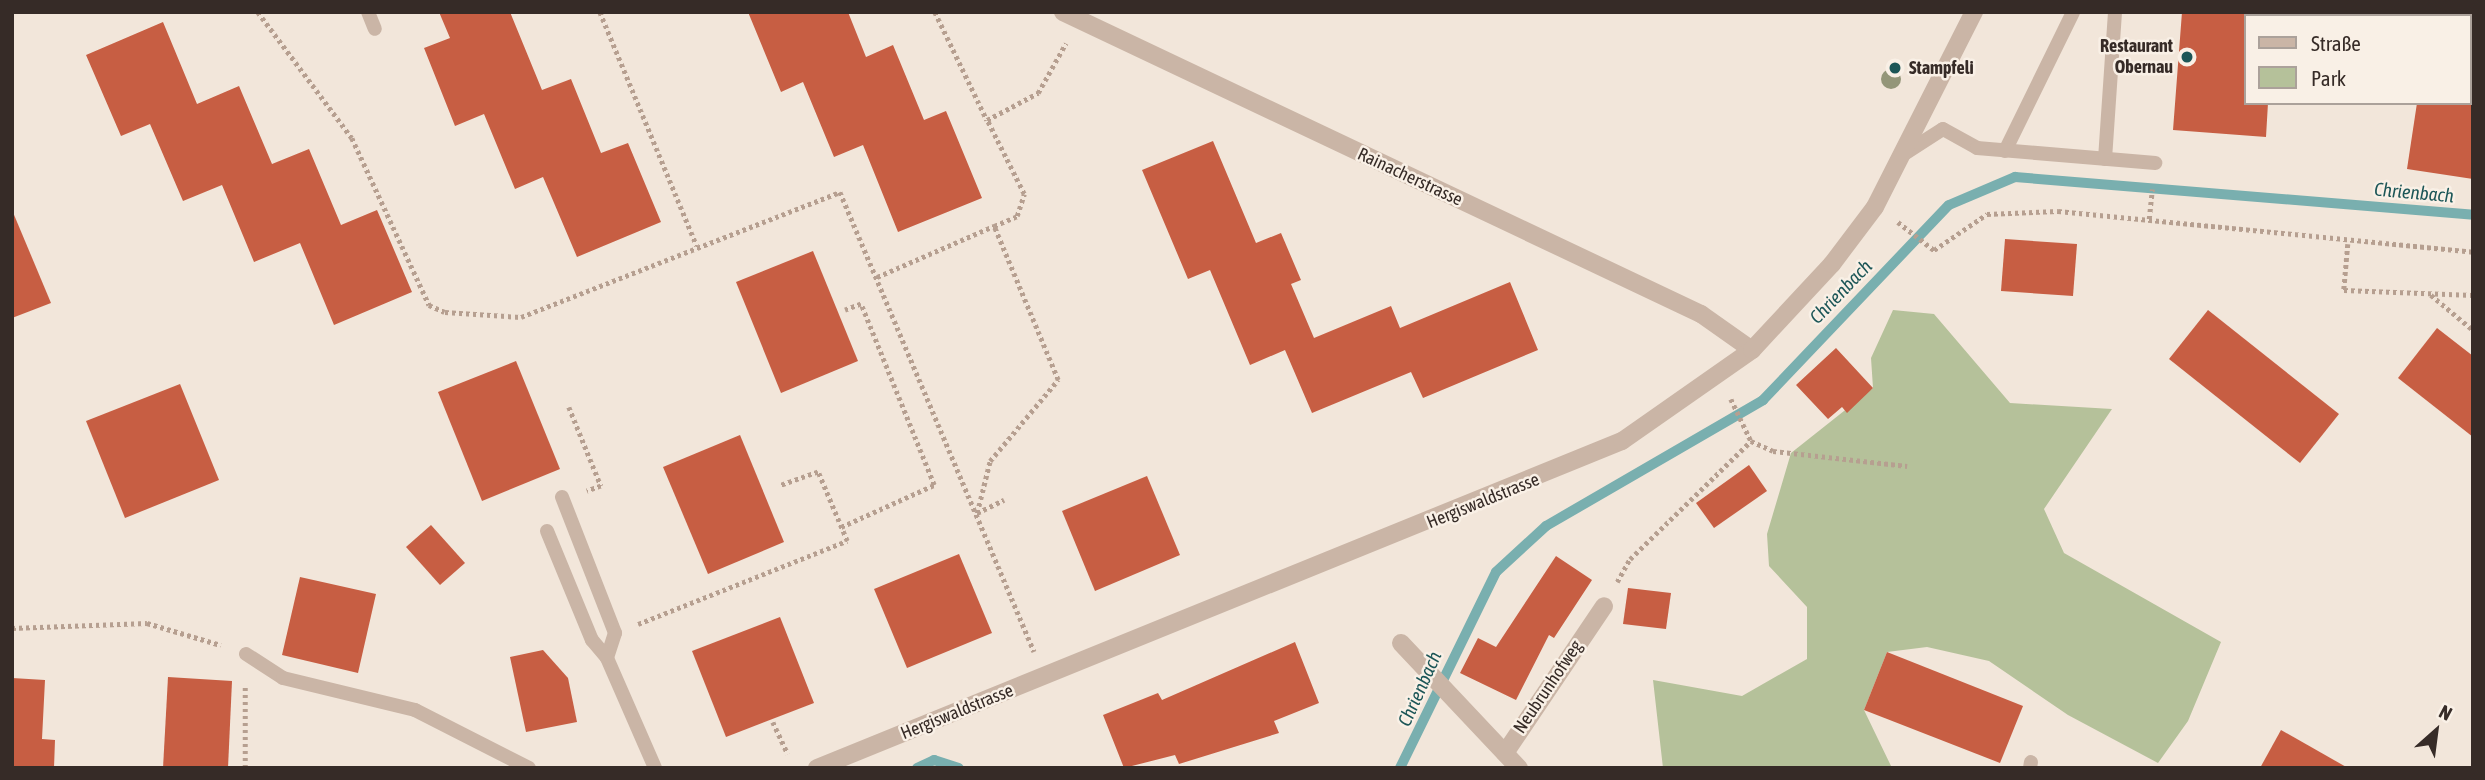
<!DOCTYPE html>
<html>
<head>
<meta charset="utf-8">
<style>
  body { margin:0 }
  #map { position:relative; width:2485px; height:780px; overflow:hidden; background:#f2e6da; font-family:"Asap Condensed",sans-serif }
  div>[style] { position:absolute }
  .green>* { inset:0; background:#b5c19a }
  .stream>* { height:10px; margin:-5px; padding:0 5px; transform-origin:5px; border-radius:5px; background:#79afaf }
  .building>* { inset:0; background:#c75e43 }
  .path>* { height:4.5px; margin-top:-2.25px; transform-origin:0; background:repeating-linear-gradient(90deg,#b69f90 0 3.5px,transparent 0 7px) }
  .service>* { height:14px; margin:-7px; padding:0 7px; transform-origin:7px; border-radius:7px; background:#cab5a6 }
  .minor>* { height:18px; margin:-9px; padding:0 9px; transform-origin:9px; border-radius:9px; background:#cab5a6 }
  .tertiary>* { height:18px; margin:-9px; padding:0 9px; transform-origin:9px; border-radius:9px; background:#cab5a6 }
  .trees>* { width:20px; height:20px; margin:-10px; border-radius:50%; background:#949679 }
  .dots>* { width:19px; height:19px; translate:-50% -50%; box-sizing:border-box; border:4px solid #f9f0e6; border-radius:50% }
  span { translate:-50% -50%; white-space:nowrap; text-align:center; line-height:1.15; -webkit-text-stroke:5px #f9f0e6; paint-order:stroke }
  .poi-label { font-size:18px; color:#362b27; font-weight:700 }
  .right { translate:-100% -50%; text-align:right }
  .left { translate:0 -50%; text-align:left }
  .street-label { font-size:18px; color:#362b27 }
  .water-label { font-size:19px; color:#1c5657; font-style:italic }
  .frame { position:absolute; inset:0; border:14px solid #362b27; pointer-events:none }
  .legend { position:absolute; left:2244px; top:14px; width:228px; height:91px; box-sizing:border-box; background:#f9f0e6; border:2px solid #aba19a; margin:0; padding:9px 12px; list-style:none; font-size:21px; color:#362b27 }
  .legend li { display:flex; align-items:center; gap:14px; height:35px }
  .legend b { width:35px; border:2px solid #aba19a }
  .north { position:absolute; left:2401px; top:696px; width:70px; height:70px; -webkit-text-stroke:5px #f9f0e6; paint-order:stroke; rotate:28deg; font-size:19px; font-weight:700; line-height:28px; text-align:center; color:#362b27 }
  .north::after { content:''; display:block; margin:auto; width:24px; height:32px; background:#362b27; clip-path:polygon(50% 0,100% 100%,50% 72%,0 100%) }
</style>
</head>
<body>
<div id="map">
  <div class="green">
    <i style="clip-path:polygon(1893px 310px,1934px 314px,2010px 403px,2112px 409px,2044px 509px,2064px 553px,2221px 642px,2188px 721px,2158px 763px,2068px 715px,1989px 661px,1927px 647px,1887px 652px,1864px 710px,1892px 768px,1663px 768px,1653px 680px,1742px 696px,1807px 659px,1807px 607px,1769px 566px,1767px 534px,1791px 453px,1873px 388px,1871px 358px)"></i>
  </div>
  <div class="stream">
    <i style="left:917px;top:768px;width:19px;rotate:-25deg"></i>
    <i style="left:934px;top:760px;width:26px;rotate:18deg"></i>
    <i style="left:1400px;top:768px;width:218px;rotate:-63.9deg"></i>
    <i style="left:1496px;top:572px;width:68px;rotate:-42.6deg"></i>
    <i style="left:1546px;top:526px;width:251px;rotate:-30.1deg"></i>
    <i style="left:1763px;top:400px;width:269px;rotate:-46.4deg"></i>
    <i style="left:1949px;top:205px;width:72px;rotate:-23deg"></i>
    <i style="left:2015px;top:177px;width:460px;rotate:4.7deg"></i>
  </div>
  <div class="building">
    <i style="clip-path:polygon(439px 12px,510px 12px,542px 90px,571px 79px,601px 153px,628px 143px,661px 222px,577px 257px,543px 177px,515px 189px,484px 114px,455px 126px,424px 48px,450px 38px)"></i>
    <i style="clip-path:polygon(748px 12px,848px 12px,866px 57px,893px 45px,924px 120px,946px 111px,982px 198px,898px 232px,863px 145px,834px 157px,803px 82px,781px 92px)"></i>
    <i style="clip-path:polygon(2182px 12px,2245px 12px,2245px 103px,2268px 103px,2266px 137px,2173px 130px)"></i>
    <i style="clip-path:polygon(163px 22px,197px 104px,239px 86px,272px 164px,309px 149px,341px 225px,377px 210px,412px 292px,334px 325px,300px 243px,254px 262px,222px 185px,183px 201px,150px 124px,121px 136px,86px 55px)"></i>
    <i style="clip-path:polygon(2417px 103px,2473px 103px,2473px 179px,2407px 169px)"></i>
    <i style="clip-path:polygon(1213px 141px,1256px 243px,1281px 233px,1301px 280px,1291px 284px,1314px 338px,1391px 306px,1400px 328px,1510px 282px,1538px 350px,1423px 398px,1411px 372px,1312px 413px,1285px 350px,1250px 365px,1210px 270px,1188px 279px,1142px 170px)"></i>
    <i style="clip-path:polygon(12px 210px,51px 303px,12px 318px)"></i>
    <i style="clip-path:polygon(2005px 239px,2077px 244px,2073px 296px,2001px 291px)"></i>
    <i style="clip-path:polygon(813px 251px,858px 361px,781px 393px,736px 282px)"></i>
    <i style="clip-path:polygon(2208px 310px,2339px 414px,2300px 463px,2169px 359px)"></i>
    <i style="clip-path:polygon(2437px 328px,2473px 356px,2473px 437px,2398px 378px)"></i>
    <i style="clip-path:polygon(1836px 348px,1873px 388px,1847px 413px,1842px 407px,1828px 419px,1796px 385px)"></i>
    <i style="clip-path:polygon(516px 361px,560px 469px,482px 501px,438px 392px)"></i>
    <i style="clip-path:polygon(180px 384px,219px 480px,125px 518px,86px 421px)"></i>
    <i style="clip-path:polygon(740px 435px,784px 542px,708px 574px,663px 467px)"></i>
    <i style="clip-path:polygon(1749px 465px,1767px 491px,1714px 528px,1696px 503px)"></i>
    <i style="clip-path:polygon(1147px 476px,1180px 555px,1095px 591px,1062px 511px)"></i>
    <i style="clip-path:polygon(431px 525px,465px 563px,440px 585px,406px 547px)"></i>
    <i style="clip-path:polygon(959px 554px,992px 633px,907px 668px,874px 589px)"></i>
    <i style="clip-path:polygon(1556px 556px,1592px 580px,1554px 638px,1549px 635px,1516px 700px,1460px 673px,1478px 638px,1496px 647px)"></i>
    <i style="clip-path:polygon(300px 577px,376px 594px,358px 673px,282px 655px)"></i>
    <i style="clip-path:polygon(1628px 588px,1671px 593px,1666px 629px,1623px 624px)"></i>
    <i style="clip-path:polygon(780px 617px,814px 703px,726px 737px,692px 651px)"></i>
    <i style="clip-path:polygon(1295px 642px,1319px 703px,1274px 721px,1279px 733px,1179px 764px,1175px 755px,1124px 768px,1103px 715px,1158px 693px,1162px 700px)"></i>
    <i style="clip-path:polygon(543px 650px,568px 678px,577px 722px,526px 732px,510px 657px)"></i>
    <i style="clip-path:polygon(1887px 652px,2023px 706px,2000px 763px,1864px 710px)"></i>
    <i style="clip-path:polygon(168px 677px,232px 681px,228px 768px,163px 768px)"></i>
    <i style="clip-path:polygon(12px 678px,45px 680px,42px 739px,55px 740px,54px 768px,12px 768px)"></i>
    <i style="clip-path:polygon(2281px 730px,2348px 768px,2260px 768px)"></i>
  </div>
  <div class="path">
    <i style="left:258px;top:12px;width:157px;rotate:53.3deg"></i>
    <i style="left:352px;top:138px;width:184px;rotate:65.2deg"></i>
    <i style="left:429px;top:305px;width:17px;rotate:24deg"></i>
    <i style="left:445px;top:312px;width:76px;rotate:3.8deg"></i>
    <i style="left:521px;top:317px;width:343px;rotate:-21.4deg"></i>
    <i style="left:840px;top:192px;width:499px;rotate:67.1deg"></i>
    <i style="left:600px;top:12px;width:253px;rotate:67.5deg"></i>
    <i style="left:935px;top:12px;width:120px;rotate:64.3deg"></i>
    <i style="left:2149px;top:219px;width:30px;rotate:-84deg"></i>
    <i style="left:1898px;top:222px;width:46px;rotate:37.9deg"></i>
    <i style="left:1934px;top:250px;width:64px;rotate:-34.2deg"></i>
    <i style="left:1987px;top:214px;width:71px;rotate:-2.4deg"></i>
    <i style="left:2058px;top:211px;width:417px;rotate:5.6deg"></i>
    <i style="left:2348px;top:244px;width:46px;rotate:95deg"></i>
    <i style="left:2344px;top:290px;width:129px;rotate:2.2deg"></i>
    <i style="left:877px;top:277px;width:128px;rotate:-23.6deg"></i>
    <i style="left:2431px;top:295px;width:55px;rotate:39.8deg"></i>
    <i style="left:1731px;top:399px;width:47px;rotate:64.5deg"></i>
    <i style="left:1751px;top:441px;width:24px;rotate:24deg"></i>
    <i style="left:1773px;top:451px;width:135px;rotate:6.4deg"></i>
    <i style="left:569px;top:407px;width:85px;rotate:67.9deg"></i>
    <i style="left:601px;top:486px;width:15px;rotate:160deg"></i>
    <i style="left:977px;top:513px;width:54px;rotate:-76deg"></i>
    <i style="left:990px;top:461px;width:106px;rotate:-50deg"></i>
    <i style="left:1058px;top:380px;width:167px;rotate:-112.6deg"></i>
    <i style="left:994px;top:226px;width:25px;rotate:-23deg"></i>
    <i style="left:1017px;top:216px;width:23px;rotate:-72deg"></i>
    <i style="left:1024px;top:194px;width:83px;rotate:-116.6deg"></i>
    <i style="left:987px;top:120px;width:58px;rotate:-27.9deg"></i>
    <i style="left:1038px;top:93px;width:57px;rotate:-60.8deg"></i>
    <i style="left:977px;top:513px;width:30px;rotate:-26deg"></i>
    <i style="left:841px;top:527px;width:102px;rotate:-24.3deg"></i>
    <i style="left:934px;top:485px;width:195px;rotate:-112deg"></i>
    <i style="left:861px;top:304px;width:17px;rotate:159deg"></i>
    <i style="left:1617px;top:582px;width:26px;rotate:-61deg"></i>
    <i style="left:1630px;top:559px;width:169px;rotate:-44.3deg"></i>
    <i style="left:638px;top:624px;width:225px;rotate:-21.7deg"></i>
    <i style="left:847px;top:541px;width:75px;rotate:-112.8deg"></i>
    <i style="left:818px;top:472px;width:41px;rotate:160.3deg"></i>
    <i style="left:12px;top:628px;width:135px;rotate:-2.1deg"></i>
    <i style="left:147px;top:623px;width:77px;rotate:16.6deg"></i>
    <i style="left:773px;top:722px;width:35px;rotate:65deg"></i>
    <i style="left:245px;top:768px;width:82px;rotate:-90deg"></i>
  </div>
  <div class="service">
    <i style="left:368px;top:12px;width:18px;rotate:68deg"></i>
    <i style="left:2005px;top:151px;width:155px;rotate:-63.9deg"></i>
    <i style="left:1904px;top:154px;width:46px;rotate:-32.7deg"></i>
    <i style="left:1943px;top:129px;width:39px;rotate:29deg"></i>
    <i style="left:1977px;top:148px;width:179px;rotate:4.8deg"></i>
    <i style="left:2105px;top:159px;width:147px;rotate:-86.1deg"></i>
    <i style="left:562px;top:497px;width:146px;rotate:68.7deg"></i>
    <i style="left:615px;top:633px;width:26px;rotate:108deg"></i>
    <i style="left:607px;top:658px;width:120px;rotate:66.4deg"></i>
    <i style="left:547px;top:531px;width:118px;rotate:67.6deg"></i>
    <i style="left:592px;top:640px;width:23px;rotate:50deg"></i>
    <i style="left:246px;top:654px;width:44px;rotate:33deg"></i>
    <i style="left:283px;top:678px;width:136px;rotate:13.6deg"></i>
    <i style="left:415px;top:710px;width:128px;rotate:27deg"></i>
    <i style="left:2030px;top:768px;width:6px;rotate:-81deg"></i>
  </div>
  <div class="minor">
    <i style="left:1063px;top:12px;width:706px;rotate:25.33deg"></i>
    <i style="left:1701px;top:314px;width:62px;rotate:35.2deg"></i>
    <i style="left:1401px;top:643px;width:172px;rotate:46.7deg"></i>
    <i style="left:1505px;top:753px;width:177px;rotate:-56deg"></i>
  </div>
  <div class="tertiary">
    <i style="left:817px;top:768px;width:869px;rotate:-22.11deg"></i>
    <i style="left:1622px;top:441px;width:159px;rotate:-35deg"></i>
    <i style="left:1752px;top:350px;width:117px;rotate:-47.1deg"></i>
    <i style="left:1832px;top:264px;width:71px;rotate:-53deg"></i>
    <i style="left:1875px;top:207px;width:219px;rotate:-63.1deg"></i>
  </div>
  <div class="trees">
    <i style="left:1891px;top:79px"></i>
  </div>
  <div class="dots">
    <i style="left:2187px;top:57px;background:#1c5657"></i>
    <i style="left:1895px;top:68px;background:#1c5657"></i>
  </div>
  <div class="poi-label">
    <span class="right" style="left:2173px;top:57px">Restaurant<br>Obernau</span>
    <span class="left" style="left:1909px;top:68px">Stampfeli</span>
  </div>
  <div class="street-label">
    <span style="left:1410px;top:177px;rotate:25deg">Rainacherstrasse</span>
    <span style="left:1483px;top:501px;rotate:-22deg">Hergiswaldstrasse</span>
    <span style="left:1548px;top:687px;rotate:-56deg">Neubrunhofweg</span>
    <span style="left:957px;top:712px;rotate:-22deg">Hergiswaldstrasse</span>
  </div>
  <div class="water-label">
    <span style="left:2414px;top:193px;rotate:5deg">Chrienbach</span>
    <span style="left:1841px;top:292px;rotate:-46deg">Chrienbach</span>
    <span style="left:1420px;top:689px;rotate:-66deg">Chrienbach</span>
  </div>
  <div class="frame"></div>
  <ul class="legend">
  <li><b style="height:9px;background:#cab5a6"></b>Straße</li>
  <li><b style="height:19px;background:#b5c19a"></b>Park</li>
  </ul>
  <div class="north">N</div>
</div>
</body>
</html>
